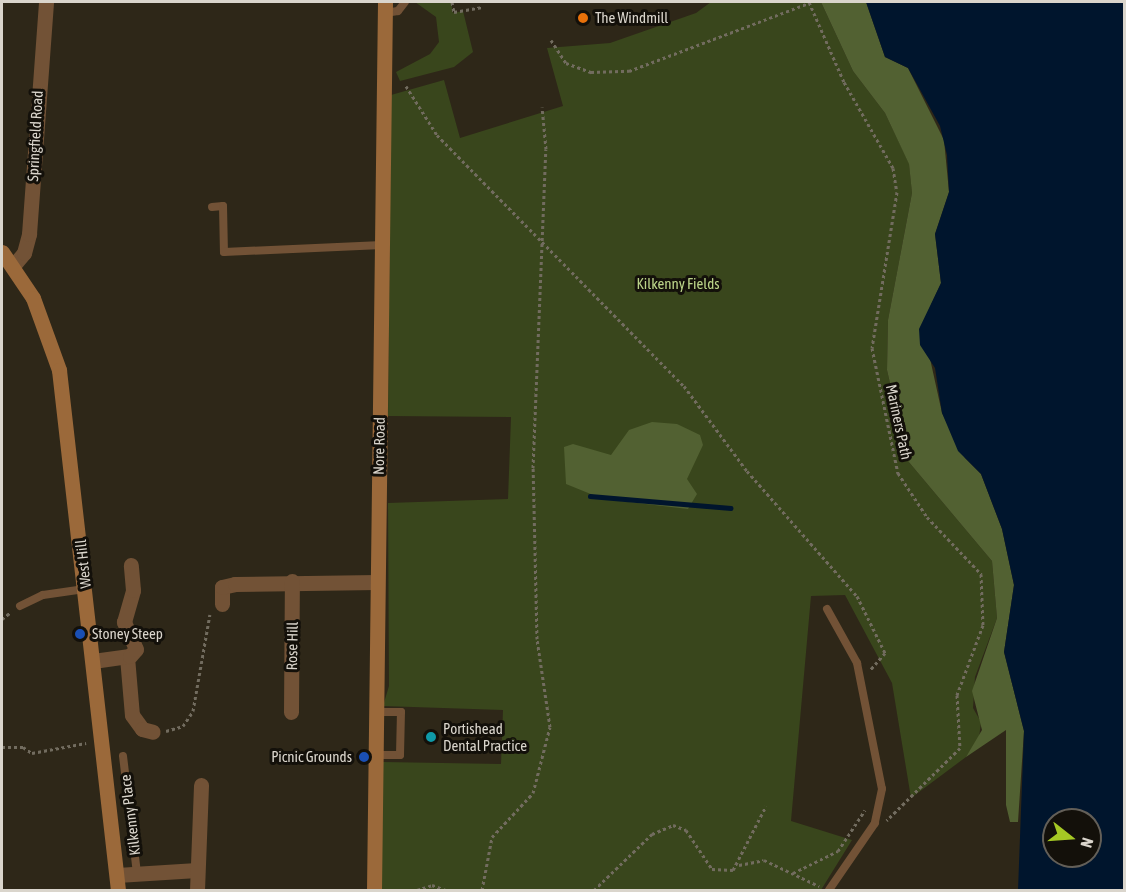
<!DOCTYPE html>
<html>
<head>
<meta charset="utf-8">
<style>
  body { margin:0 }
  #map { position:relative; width:1126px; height:892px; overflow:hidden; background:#2e2718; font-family:"Asap Condensed",sans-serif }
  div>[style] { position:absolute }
  .green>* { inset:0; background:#39461c }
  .forest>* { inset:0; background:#526132 }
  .water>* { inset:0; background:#00152d }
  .stream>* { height:4.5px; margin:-2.25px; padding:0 2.25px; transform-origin:2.25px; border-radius:2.25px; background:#00152d }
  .path>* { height:3px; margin-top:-1.5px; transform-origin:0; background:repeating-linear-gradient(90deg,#726c5f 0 3px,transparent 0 6px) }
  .lane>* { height:8px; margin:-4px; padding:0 4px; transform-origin:4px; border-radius:4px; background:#725236 }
  .street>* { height:15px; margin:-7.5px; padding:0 7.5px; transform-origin:7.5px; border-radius:7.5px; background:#725236 }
  .secondary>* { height:15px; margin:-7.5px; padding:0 7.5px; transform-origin:7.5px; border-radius:7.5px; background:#9b693a }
  .dots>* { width:16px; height:16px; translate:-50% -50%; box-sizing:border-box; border:3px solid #13100a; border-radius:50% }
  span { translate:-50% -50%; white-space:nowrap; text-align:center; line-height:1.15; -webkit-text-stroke:6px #13100a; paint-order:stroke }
  .poi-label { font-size:15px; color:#dad5cc }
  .left { translate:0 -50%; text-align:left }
  .right { translate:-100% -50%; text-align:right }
  .street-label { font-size:15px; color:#dad5cc }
  .park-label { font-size:15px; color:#bad388 }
  .frame { position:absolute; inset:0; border:3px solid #dad5cc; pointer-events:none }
  .north { position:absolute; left:1042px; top:808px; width:60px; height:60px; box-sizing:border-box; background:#13100a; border:2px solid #635f58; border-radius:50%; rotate:107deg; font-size:16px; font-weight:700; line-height:24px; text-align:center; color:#dad5cc }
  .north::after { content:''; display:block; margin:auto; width:21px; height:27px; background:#a5c824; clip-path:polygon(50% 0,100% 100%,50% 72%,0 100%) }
</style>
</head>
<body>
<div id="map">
  <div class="green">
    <i style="clip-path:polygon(415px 2px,451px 2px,453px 13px,463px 11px,473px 52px,454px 67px,400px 81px,396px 72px,430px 54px,439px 42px,436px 17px)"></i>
    <i style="clip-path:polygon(711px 2px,821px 2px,853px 71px,885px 113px,909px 163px,912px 193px,888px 320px,887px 370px,908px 461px,992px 561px,997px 618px,975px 677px,973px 708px,981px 722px,979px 738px,966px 757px,911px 798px,892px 683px,845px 595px,811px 596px,791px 821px,852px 840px,821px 890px,381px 890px,383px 762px,501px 764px,503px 710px,383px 706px,389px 686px,388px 503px,508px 499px,511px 417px,388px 416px,391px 95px,444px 80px,460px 138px,563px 106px,547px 48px,610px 43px,696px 13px)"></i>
  </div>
  <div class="forest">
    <i style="clip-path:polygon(821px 2px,866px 2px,885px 57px,908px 68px,944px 140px,949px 192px,935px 234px,941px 283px,926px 316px,929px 354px,942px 413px,965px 458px,981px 474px,1002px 529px,1014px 585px,1004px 652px,1024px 731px,1018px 822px,1010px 822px,1006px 805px,1006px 730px,966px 757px,982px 730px,972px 691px,997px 618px,992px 561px,908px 461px,887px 370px,888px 320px,912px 193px,909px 164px,885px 113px,853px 71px)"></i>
    <i style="clip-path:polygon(652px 422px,677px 424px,700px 435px,703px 445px,687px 479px,697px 494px,688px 509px,603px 499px,566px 484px,564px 447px,573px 444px,611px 455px,629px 430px)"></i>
  </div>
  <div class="water">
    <i style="clip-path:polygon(evenodd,866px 2px,1124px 2px,1124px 890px,1018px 890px,1024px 731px,1004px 652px,1014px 585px,1002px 529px,981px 474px,958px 451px,942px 413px,935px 368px,920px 345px,919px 329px,941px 283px,935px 234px,949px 192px,947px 155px,940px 126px,908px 68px,885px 57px,866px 2px,1054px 820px,1090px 820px,1090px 856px,1054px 856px,1054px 820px)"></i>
  </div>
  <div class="stream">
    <i style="left:590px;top:496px;width:141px;rotate:4.9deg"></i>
  </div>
  <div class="path">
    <i style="left:452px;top:2px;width:10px;rotate:79deg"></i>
    <i style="left:454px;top:12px;width:29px;rotate:-10deg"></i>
    <i style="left:809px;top:2px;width:87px;rotate:66.4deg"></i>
    <i style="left:844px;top:82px;width:99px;rotate:60.3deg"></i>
    <i style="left:893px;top:168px;width:24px;rotate:81deg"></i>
    <i style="left:897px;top:192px;width:158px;rotate:99.1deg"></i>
    <i style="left:872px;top:348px;width:128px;rotate:78.3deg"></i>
    <i style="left:898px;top:473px;width:53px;rotate:56.6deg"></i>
    <i style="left:927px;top:517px;width:79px;rotate:46.5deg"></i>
    <i style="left:981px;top:574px;width:51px;rotate:87.8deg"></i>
    <i style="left:983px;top:625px;width:75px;rotate:110.4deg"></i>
    <i style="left:957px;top:695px;width:53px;rotate:86.8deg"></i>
    <i style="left:960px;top:748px;width:103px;rotate:135.4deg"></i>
    <i style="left:551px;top:40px;width:27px;rotate:57deg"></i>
    <i style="left:566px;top:63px;width:27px;rotate:20deg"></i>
    <i style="left:591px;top:72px;width:38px;rotate:-2deg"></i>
    <i style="left:629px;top:71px;width:192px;rotate:-20.7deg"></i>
    <i style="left:406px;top:86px;width:58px;rotate:57.7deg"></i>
    <i style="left:437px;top:135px;width:352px;rotate:45.5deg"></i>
    <i style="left:684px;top:386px;width:106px;rotate:53.5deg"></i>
    <i style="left:747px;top:471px;width:167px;rotate:48.7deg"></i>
    <i style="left:857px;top:596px;width:64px;rotate:63.8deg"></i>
    <i style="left:885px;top:653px;width:23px;rotate:131deg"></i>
    <i style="left:2px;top:619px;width:11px;rotate:-38deg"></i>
    <i style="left:166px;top:731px;width:18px;rotate:-16deg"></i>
    <i style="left:183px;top:726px;width:18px;rotate:-56deg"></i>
    <i style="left:193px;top:711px;width:98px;rotate:-80.1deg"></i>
    <i style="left:2px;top:747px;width:21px"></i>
    <i style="left:23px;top:747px;width:11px;rotate:34deg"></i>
    <i style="left:32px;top:753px;width:55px;rotate:-10.5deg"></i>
    <i style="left:739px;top:865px;width:25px;rotate:-11deg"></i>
    <i style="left:764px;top:860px;width:61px;rotate:25.3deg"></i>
    <i style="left:793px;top:873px;width:50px;rotate:-26.1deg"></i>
    <i style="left:838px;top:851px;width:49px;rotate:-56.6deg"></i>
    <i style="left:417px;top:890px;width:16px;rotate:-18deg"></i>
    <i style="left:432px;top:885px;width:15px;rotate:20deg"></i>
    <i style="left:482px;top:890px;width:54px;rotate:-79.3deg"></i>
    <i style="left:492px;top:837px;width:60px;rotate:-47deg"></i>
    <i style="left:533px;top:793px;width:68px;rotate:-75.6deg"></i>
    <i style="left:550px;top:727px;width:89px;rotate:-98.4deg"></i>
    <i style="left:537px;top:639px;width:171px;rotate:-91.3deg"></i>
    <i style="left:533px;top:468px;width:319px;rotate:-87.7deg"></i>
    <i style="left:546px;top:149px;width:42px;rotate:-95.4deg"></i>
    <i style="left:594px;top:890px;width:81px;rotate:-44deg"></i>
    <i style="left:652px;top:834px;width:23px;rotate:-23deg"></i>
    <i style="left:673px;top:825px;width:14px;rotate:21deg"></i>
    <i style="left:686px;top:830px;width:47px;rotate:56.3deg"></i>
    <i style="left:712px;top:869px;width:21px;rotate:3deg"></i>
    <i style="left:733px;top:870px;width:72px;rotate:-62.7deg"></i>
  </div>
  <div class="lane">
    <i style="left:385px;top:13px;width:13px;rotate:-9deg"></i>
    <i style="left:398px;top:11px;width:11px;rotate:-52deg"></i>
    <i style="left:212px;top:207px;width:11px;rotate:-5deg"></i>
    <i style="left:223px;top:206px;width:46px;rotate:88.8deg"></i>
    <i style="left:224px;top:252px;width:158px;rotate:-2.5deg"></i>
    <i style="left:20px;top:606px;width:25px;rotate:-26deg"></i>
    <i style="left:43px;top:595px;width:42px;rotate:-8.1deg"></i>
    <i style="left:827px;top:609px;width:62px;rotate:60.9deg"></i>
    <i style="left:857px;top:663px;width:128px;rotate:78.8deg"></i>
    <i style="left:882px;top:789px;width:35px;rotate:102deg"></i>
    <i style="left:875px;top:823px;width:81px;rotate:124.5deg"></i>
    <i style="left:376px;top:755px;width:24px"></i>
    <i style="left:400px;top:755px;width:43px;rotate:-88.7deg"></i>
    <i style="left:401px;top:712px;width:25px;rotate:180deg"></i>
    <i style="left:123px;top:756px;width:119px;rotate:83.2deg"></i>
  </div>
  <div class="street">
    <i style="left:13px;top:266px;width:17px;rotate:-50deg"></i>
    <i style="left:24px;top:253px;width:20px;rotate:-75deg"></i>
    <i style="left:29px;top:234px;width:233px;rotate:-85.8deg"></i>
    <i style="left:222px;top:604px;width:17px;rotate:-90deg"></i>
    <i style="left:222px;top:587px;width:13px;rotate:-13deg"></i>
    <i style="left:235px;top:584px;width:142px;rotate:-0.8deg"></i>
    <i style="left:127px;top:657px;width:58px;rotate:85.1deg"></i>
    <i style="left:132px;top:715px;width:17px;rotate:54deg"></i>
    <i style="left:142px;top:729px;width:11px;rotate:15deg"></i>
    <i style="left:93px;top:661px;width:37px;rotate:-8deg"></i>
    <i style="left:130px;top:656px;width:9px;rotate:-49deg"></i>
    <i style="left:136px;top:649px;width:30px;rotate:-114deg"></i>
    <i style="left:124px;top:622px;width:33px;rotate:-74deg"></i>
    <i style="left:133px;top:590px;width:25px;rotate:-95deg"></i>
    <i style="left:291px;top:712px;width:131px;rotate:-89.6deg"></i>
    <i style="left:117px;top:875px;width:80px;rotate:-3.6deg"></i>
    <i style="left:197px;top:890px;width:105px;rotate:-87.8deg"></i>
  </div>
  <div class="secondary">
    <i style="left:2px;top:252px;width:55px;rotate:56deg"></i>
    <i style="left:33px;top:298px;width:77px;rotate:70.1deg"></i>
    <i style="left:59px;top:370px;width:523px;rotate:83.53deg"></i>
    <i style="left:374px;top:890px;width:888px;rotate:-89.29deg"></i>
  </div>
  <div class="dots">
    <i style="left:583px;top:18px;background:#e8710a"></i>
    <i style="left:80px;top:634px;background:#1a4fb4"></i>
    <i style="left:431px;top:737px;background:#0f9aa8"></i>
    <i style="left:364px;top:757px;background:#1a4fb4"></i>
  </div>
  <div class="poi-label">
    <span class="left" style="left:595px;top:18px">The Windmill</span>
    <span class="left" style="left:92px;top:634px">Stoney Steep</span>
    <span class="left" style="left:443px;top:737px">Portishead<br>Dental Practice</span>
    <span class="right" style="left:352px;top:757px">Picnic Grounds</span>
  </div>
  <div class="street-label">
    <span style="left:35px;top:136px;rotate:-87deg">Springfield Road</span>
    <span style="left:899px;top:422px;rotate:78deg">Mariners Path</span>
    <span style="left:379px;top:446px;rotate:-89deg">Nore Road</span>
    <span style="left:83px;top:564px;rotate:-96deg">West Hill</span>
    <span style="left:292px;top:646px;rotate:-89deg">Rose Hill</span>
    <span style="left:130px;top:815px;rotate:-97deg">Kilkenny Place</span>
  </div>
  <div class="park-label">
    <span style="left:678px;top:284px">Kilkenny Fields</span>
  </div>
  <div class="frame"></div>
  <div class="north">N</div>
</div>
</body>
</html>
